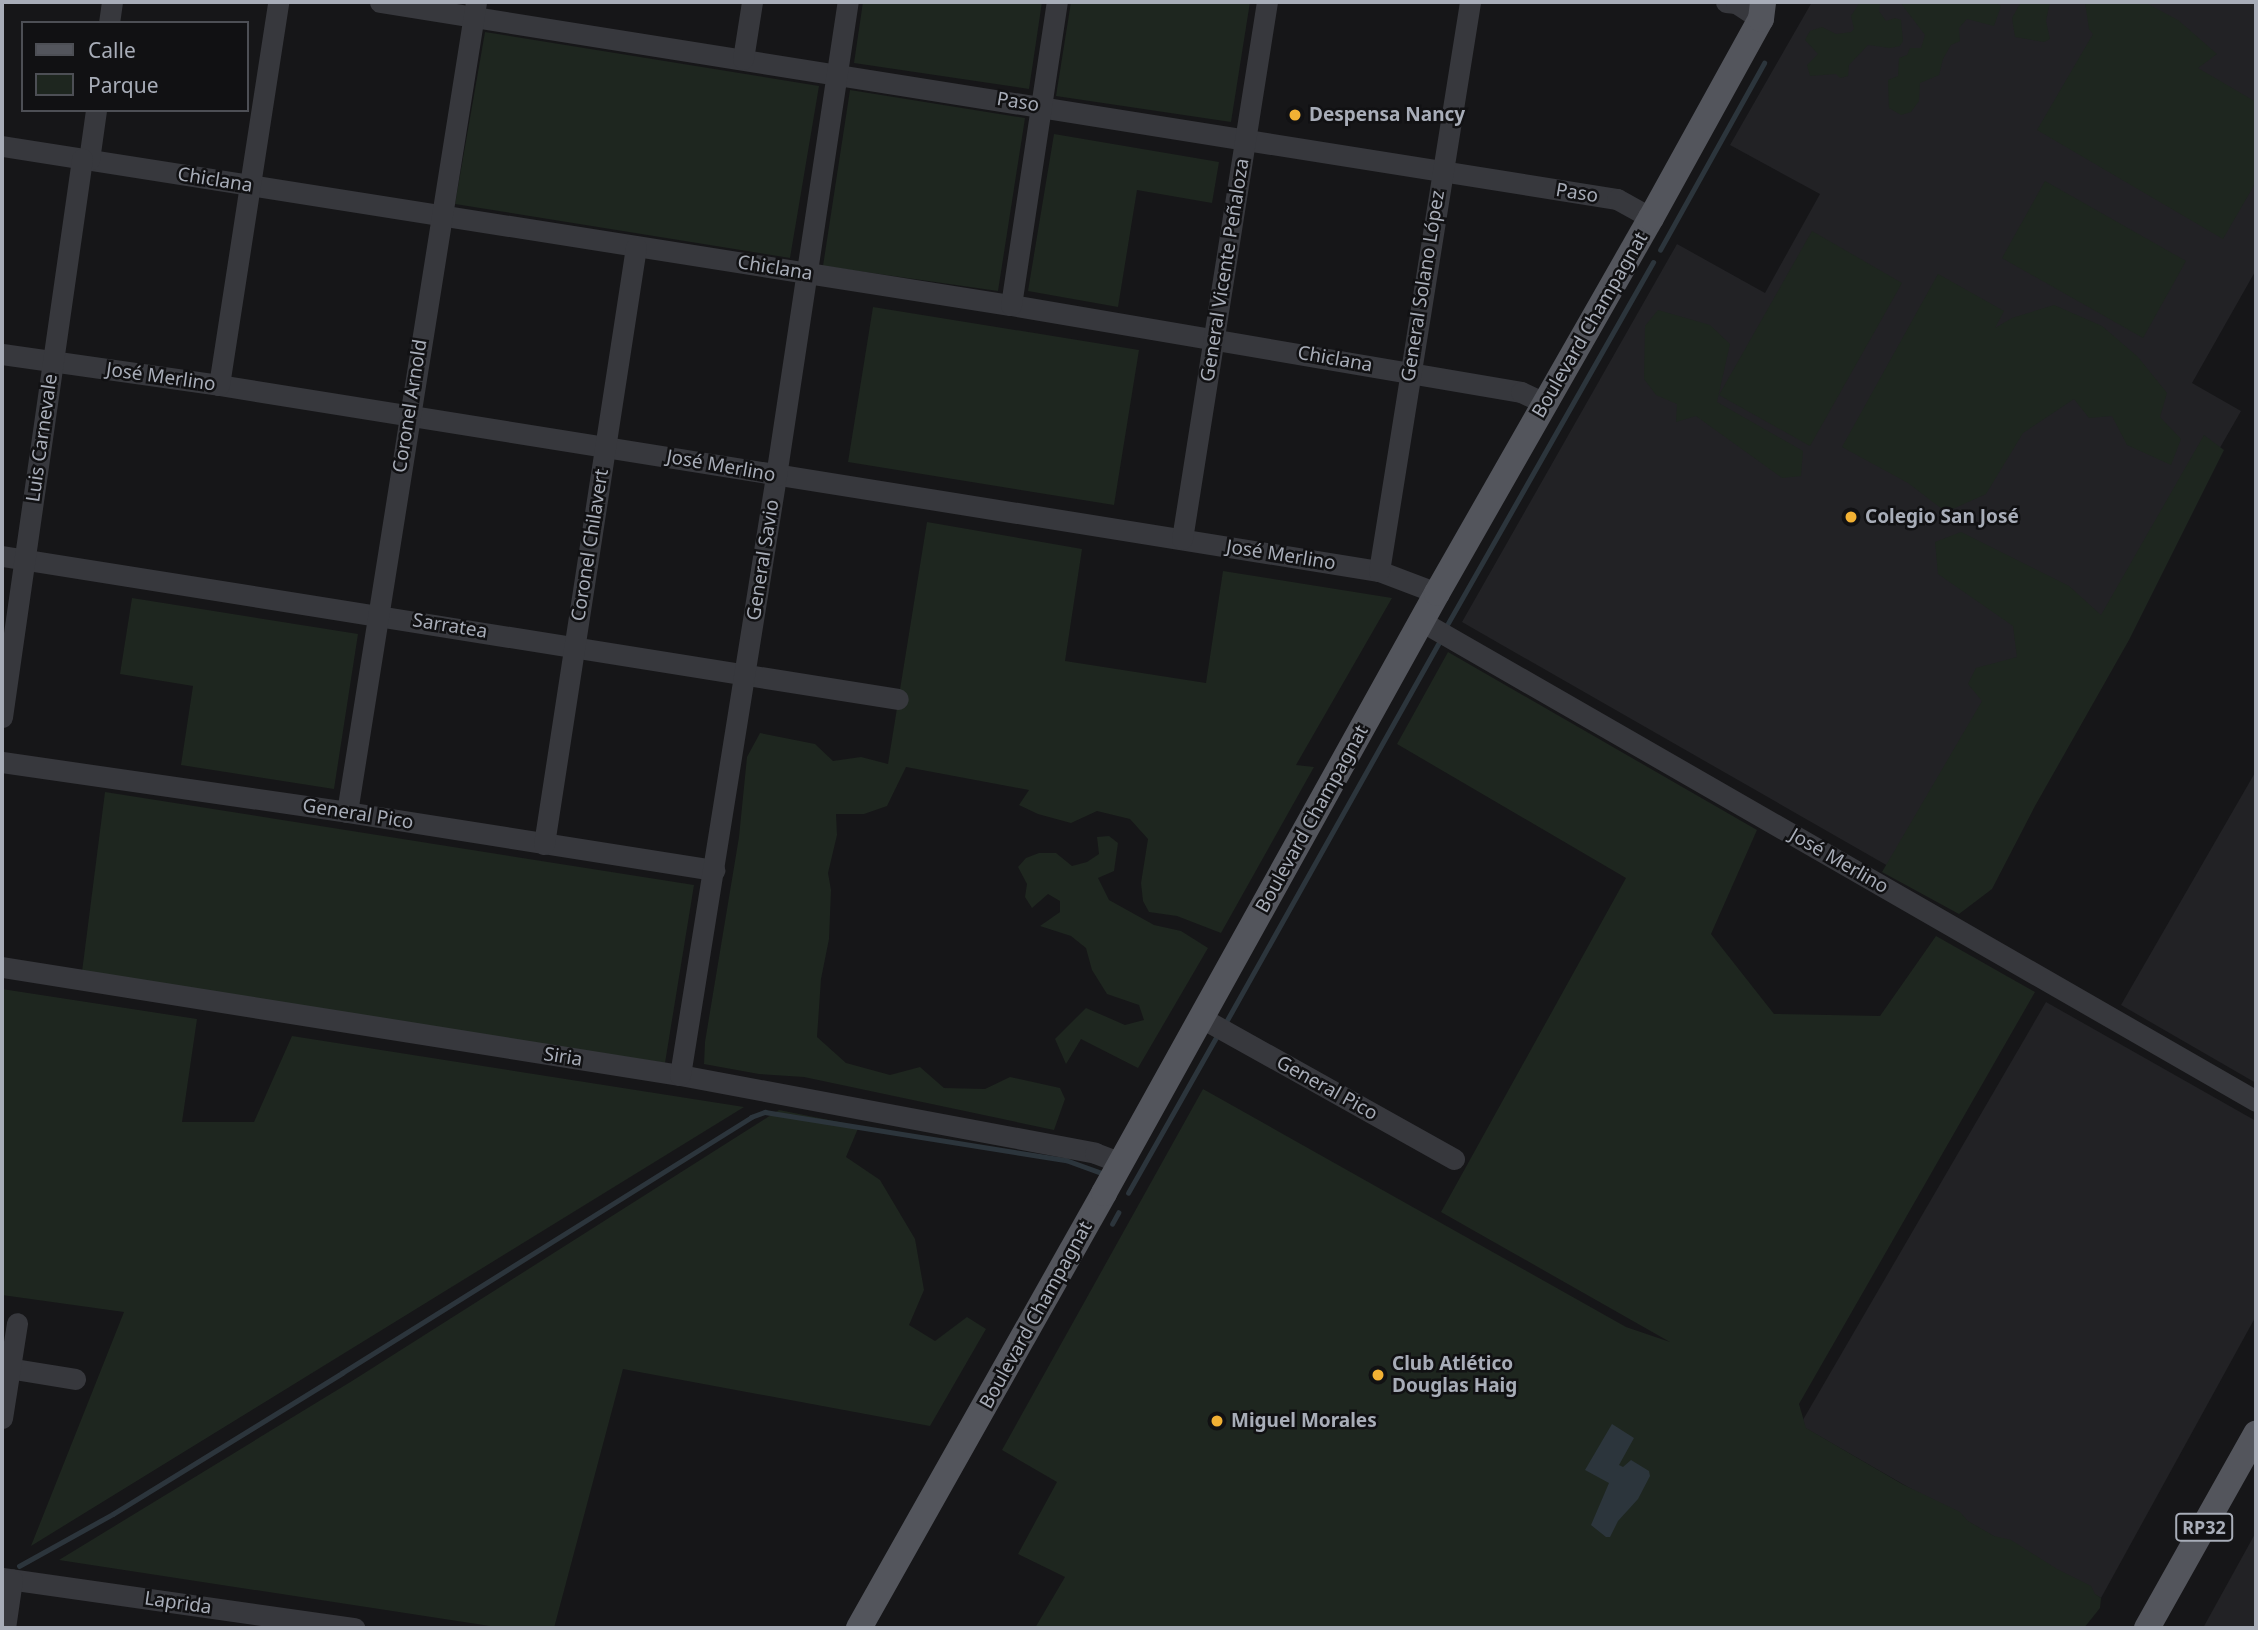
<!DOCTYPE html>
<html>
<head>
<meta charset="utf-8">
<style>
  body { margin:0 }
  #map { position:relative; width:2258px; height:1630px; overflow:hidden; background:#161618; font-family:"Noto Sans",sans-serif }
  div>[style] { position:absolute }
  .built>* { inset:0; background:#222225 }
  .green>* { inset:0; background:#1e261f }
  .water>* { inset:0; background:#2c353c }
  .stream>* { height:4.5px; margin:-2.25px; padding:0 2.25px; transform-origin:2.25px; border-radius:2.25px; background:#2c353c }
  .minor>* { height:21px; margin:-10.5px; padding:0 10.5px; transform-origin:10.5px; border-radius:10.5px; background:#37383d }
  .major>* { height:26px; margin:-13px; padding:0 13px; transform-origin:13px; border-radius:13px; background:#53555c }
  .dots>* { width:19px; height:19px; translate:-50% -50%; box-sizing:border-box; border:4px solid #111113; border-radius:50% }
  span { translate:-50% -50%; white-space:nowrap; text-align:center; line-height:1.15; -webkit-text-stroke:5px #111113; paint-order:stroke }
  .shield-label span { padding:2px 5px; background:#111113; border:2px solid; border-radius:5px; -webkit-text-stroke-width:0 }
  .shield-label { font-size:18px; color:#a8adb8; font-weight:700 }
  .street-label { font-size:19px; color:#a8adb8 }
  .poi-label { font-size:19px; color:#a8adb8; font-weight:700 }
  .left { translate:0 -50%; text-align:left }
  .frame { position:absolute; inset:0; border:4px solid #a8adb8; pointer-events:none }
  .legend { position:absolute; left:21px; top:21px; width:228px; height:91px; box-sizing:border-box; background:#111113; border:2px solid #4d4f55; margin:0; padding:9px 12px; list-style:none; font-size:21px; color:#a8adb8 }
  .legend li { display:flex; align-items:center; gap:14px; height:35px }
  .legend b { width:35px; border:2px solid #4d4f55 }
</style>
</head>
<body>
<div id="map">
  <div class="built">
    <i style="clip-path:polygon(1812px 2px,2256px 2px,2256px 270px,2192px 383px,2241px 411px,1958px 906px,1462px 622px,1677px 244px,1765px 293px,1820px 194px,1730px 145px)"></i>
    <i style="clip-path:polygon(2256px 771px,2256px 1083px,2121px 1005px)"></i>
    <i style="clip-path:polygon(2046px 1002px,2256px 1121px,2256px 1316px,2101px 1598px,1800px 1425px)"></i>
    <i style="clip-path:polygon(2256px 1532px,2256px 1628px,2203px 1628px)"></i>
  </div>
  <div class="green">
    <i style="clip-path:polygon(863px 2px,1042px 2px,1029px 89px,854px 63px)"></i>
    <i style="clip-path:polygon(1071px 2px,1250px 2px,1231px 122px,1056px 96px)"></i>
    <i style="clip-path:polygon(1860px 2px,1880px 2px,1879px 11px,1886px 21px,1895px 18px,1901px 20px,1903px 41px,1900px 46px,1890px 48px,1868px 45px,1849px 65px,1848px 76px,1840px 78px,1836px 74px,1810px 76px,1807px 65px,1818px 54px,1805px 40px,1810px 31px,1822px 27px,1836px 34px,1851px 32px,1854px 29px,1851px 16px)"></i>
    <i style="clip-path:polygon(1900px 2px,1994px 2px,2001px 6px,1994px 26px,1967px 19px,1959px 28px,1960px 41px,1951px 45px,1943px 59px,1939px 75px,1920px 83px,1919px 101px,1911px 112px,1901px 115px,1889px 108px,1888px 80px,1898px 76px,1899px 58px,1907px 55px,1910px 48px,1921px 48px,1925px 35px)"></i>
    <i style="clip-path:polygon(2021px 2px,2050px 2px,2046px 21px,2050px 39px,2044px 42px,2015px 37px,2012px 18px)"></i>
    <i style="clip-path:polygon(2085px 2px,2144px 2px,2178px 20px,2217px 54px,2198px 68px,2256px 102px,2256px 182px,2223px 239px,2037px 130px,2093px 34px,2089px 29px)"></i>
    <i style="clip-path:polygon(485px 32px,819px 86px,790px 258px,455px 204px)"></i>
    <i style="clip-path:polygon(850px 90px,1025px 118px,998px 291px,823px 266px)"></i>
    <i style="clip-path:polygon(1054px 134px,1219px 162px,1212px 203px,1137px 190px,1118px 307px,1028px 291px)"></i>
    <i style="clip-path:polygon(2045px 181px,2186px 261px,2143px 338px,2002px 258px)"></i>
    <i style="clip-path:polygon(1812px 231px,1902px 283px,1810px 446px,1719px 395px)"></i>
    <i style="clip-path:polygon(1938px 274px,2004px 311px,1995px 328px,2012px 318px,2054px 305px,2102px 326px,2138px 357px,2167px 393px,2160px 417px,2181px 439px,2171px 465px,2127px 445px,2112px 416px,2089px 418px,2074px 399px,2023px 433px,1986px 494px,1946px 512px,1908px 483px,1842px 447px)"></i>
    <i style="clip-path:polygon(873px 307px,1139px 350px,1114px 505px,848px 462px)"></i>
    <i style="clip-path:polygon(1658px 310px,1710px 325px,1730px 344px,1717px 402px,1803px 451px,1801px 476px,1782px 478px,1696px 416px,1676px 422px,1677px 404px,1656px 395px,1644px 379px,1645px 326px)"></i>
    <i style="clip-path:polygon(2204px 435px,2224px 450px,2129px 640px,2035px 806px,1992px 889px,1959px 914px,1882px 872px,1982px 701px,1968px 684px,1976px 668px,2017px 657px,2013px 626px,1938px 574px,1935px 542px,1961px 532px,2069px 586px,2101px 615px)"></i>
    <i style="clip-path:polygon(927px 522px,1082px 549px,1065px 661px,1206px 683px,1223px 571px,1392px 598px,1296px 765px,1314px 767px,1221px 933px,1177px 916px,1149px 912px,1143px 901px,1141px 883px,1148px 839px,1130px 819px,1097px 811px,1071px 823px,1038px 814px,1019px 805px,1029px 790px,906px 767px,887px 806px,864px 814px,836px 814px,837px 835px,828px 873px,831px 890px,829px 939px,821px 979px,817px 1037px,846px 1063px,890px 1075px,920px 1067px,944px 1088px,985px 1089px,1010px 1077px,1060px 1088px,1065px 1099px,1054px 1130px,804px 1077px,759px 1074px,704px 1064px,705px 1042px,739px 837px,747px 757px,760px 733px,815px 744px,833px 761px,861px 757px,888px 764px)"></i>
    <i style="clip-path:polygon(132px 598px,358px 634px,334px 789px,181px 765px,193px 686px,120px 674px)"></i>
    <i style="clip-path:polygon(1448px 652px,1757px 830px,1711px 934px,1774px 1014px,1880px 1016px,1936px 936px,2035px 992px,1799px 1404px,1806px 1428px,1902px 1484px,1960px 1512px,1968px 1521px,1994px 1536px,2011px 1540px,2057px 1569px,2091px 1586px,2095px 1594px,2101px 1598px,2100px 1608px,2084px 1628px,1035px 1628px,1065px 1577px,1018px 1554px,1057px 1482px,1002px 1450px,1203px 1089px,1626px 1327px,1670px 1342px,1441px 1212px,1626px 878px,1397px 744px)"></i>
    <i style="clip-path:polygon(105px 792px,694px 885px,665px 1063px,82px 972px)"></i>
    <i style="clip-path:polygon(1109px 836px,1118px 843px,1114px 871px,1098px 878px,1109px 900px,1154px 925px,1181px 931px,1208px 948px,1138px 1068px,1081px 1039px,1066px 1064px,1055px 1039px,1086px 1008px,1125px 1025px,1144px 1020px,1139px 1005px,1107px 994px,1092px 970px,1086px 948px,1071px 936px,1040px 926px,1060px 912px,1060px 901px,1048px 894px,1032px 908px,1025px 897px,1027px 884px,1018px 867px,1026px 858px,1039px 853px,1056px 853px,1072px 866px,1087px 862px,1099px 854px,1097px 837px)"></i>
    <i style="clip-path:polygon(2px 989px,197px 1019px,182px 1122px,254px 1122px,292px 1036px,744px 1107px,31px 1546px,124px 1312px,2px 1295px)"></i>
    <i style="clip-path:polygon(779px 1110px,859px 1126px,846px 1157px,880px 1180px,915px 1239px,924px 1290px,909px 1325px,935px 1341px,967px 1317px,986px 1329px,930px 1426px,623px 1369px,554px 1628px,503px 1628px,59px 1560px,352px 1381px)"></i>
  </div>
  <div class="water">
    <i style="clip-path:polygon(1612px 1424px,1634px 1438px,1619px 1465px,1623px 1467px,1631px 1460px,1649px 1471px,1650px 1476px,1638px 1499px,1618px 1521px,1610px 1537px,1606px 1537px,1591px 1525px,1609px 1483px,1585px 1470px)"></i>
  </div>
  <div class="stream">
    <i style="left:1660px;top:250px;width:214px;rotate:-60.9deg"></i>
    <i style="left:1447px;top:625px;width:417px;rotate:-60.4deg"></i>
    <i style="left:1226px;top:1022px;width:438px;rotate:-60.7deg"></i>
    <i style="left:1128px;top:1193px;width:183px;rotate:-60.5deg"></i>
    <i style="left:1112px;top:1224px;width:13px;rotate:-61deg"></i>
    <i style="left:19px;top:1566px;width:107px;rotate:-29deg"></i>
    <i style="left:113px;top:1514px;width:269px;rotate:-31.6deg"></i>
    <i style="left:342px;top:1373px;width:483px;rotate:-32deg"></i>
    <i style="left:751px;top:1117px;width:15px;rotate:-20deg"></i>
    <i style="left:765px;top:1112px;width:305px;rotate:9.1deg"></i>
    <i style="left:1066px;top:1160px;width:38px;rotate:20deg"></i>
  </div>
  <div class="minor">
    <i style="left:380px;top:2px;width:1253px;rotate:9.05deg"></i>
    <i style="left:1617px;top:199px;width:39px;rotate:29deg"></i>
    <i style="left:1726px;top:2px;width:10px;rotate:6deg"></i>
    <i style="left:1736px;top:3px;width:30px;rotate:33deg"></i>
    <i style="left:109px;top:23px;width:21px;rotate:-82deg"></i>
    <i style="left:743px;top:59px;width:58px;rotate:-81deg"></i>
    <i style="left:2px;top:146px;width:1021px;rotate:8.96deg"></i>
    <i style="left:1011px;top:305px;width:517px;rotate:9.68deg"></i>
    <i style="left:1521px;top:392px;width:26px;rotate:25deg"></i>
    <i style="left:89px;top:160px;width:50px;rotate:-82deg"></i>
    <i style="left:1011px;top:305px;width:306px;rotate:-81.4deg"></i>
    <i style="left:2px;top:354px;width:219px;rotate:8.1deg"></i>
    <i style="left:219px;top:385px;width:1175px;rotate:9.11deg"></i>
    <i style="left:1379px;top:571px;width:62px;rotate:20.8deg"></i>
    <i style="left:219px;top:385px;width:388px;rotate:-81.2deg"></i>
    <i style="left:1182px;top:539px;width:544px;rotate:-81.01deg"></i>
    <i style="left:2px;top:556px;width:907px;rotate:9.07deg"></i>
    <i style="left:1379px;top:571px;width:576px;rotate:-80.91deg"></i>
    <i style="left:1421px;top:621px;width:963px;rotate:29.89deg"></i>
    <i style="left:2px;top:717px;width:564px;rotate:-81.84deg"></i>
    <i style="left:2px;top:762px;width:349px;rotate:8.2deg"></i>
    <i style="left:347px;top:812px;width:372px;rotate:9deg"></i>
    <i style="left:347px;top:812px;width:820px;rotate:-80.95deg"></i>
    <i style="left:544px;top:844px;width:604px;rotate:-81.24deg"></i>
    <i style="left:2px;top:967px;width:687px;rotate:9.05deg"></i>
    <i style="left:680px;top:1075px;width:422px;rotate:10.6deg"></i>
    <i style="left:1095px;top:1153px;width:28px;rotate:21deg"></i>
    <i style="left:1200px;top:1017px;width:291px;rotate:29.2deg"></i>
    <i style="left:680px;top:1075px;width:607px;rotate:-80.89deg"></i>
    <i style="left:776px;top:476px;width:479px;rotate:-81.4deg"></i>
    <i style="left:2px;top:1367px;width:74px;rotate:9.3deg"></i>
    <i style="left:2px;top:1418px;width:96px;rotate:-81deg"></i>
    <i style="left:2px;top:1578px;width:356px;rotate:8.1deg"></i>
    <i style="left:5px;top:1628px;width:49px;rotate:-81.7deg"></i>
  </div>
  <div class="major">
    <i style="left:859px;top:1628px;width:499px;rotate:-60.6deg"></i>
    <i style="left:1104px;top:1193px;width:686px;rotate:-60.97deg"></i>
    <i style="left:1437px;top:593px;width:432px;rotate:-60.3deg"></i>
    <i style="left:1651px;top:218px;width:227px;rotate:-61.1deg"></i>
    <i style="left:1761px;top:19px;width:17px;rotate:-83deg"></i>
    <i style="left:2147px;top:1628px;width:223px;rotate:-60.7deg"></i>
  </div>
  <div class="dots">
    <i style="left:1295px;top:115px;background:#f2b134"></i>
    <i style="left:1851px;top:517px;background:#f2b134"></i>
    <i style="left:1378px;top:1375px;background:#f2b134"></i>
    <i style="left:1217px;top:1421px;background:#f2b134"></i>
  </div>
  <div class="shield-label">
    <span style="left:2204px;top:1527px">RP32</span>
  </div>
  <div class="street-label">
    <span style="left:1018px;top:102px;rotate:9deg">Paso</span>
    <span style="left:215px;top:180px;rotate:9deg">Chiclana</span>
    <span style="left:1577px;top:193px;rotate:9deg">Paso</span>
    <span style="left:775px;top:268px;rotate:9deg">Chiclana</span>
    <span style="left:1225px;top:270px;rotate:-81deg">General Vicente Peñaloza</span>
    <span style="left:1423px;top:286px;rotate:-81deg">General Solano López</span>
    <span style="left:1590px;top:325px;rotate:-60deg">Boulevard Champagnat</span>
    <span style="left:1335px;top:359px;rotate:10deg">Chiclana</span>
    <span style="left:161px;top:377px;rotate:8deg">José Merlino</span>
    <span style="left:410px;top:406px;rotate:-81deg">Coronel Arnold</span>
    <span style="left:42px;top:438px;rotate:-82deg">Luis Carnevale</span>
    <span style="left:721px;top:466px;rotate:10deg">José Merlino</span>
    <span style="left:590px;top:545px;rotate:-81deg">Coronel Chilavert</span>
    <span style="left:1281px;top:555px;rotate:9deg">José Merlino</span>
    <span style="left:763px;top:560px;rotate:-81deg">General Savio</span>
    <span style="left:450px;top:626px;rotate:9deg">Sarratea</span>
    <span style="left:358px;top:814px;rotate:9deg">General Pico</span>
    <span style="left:1312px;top:819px;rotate:-61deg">Boulevard Champagnat</span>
    <span style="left:1839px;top:861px;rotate:30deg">José Merlino</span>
    <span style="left:563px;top:1057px;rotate:9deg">Siria</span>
    <span style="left:1327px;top:1088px;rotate:29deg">General Pico</span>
    <span style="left:1036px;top:1315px;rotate:-61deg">Boulevard Champagnat</span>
    <span style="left:178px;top:1603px;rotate:8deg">Laprida</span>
  </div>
  <div class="poi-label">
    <span class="left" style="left:1309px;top:115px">Despensa Nancy</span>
    <span class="left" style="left:1865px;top:517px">Colegio San José</span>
    <span class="left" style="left:1392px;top:1375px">Club Atlético<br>Douglas Haig</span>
    <span class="left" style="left:1231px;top:1421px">Miguel Morales</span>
  </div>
  <div class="frame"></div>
  <ul class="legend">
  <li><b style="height:9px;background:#53555c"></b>Calle</li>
  <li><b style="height:19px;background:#1e261f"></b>Parque</li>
  </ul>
</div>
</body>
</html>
